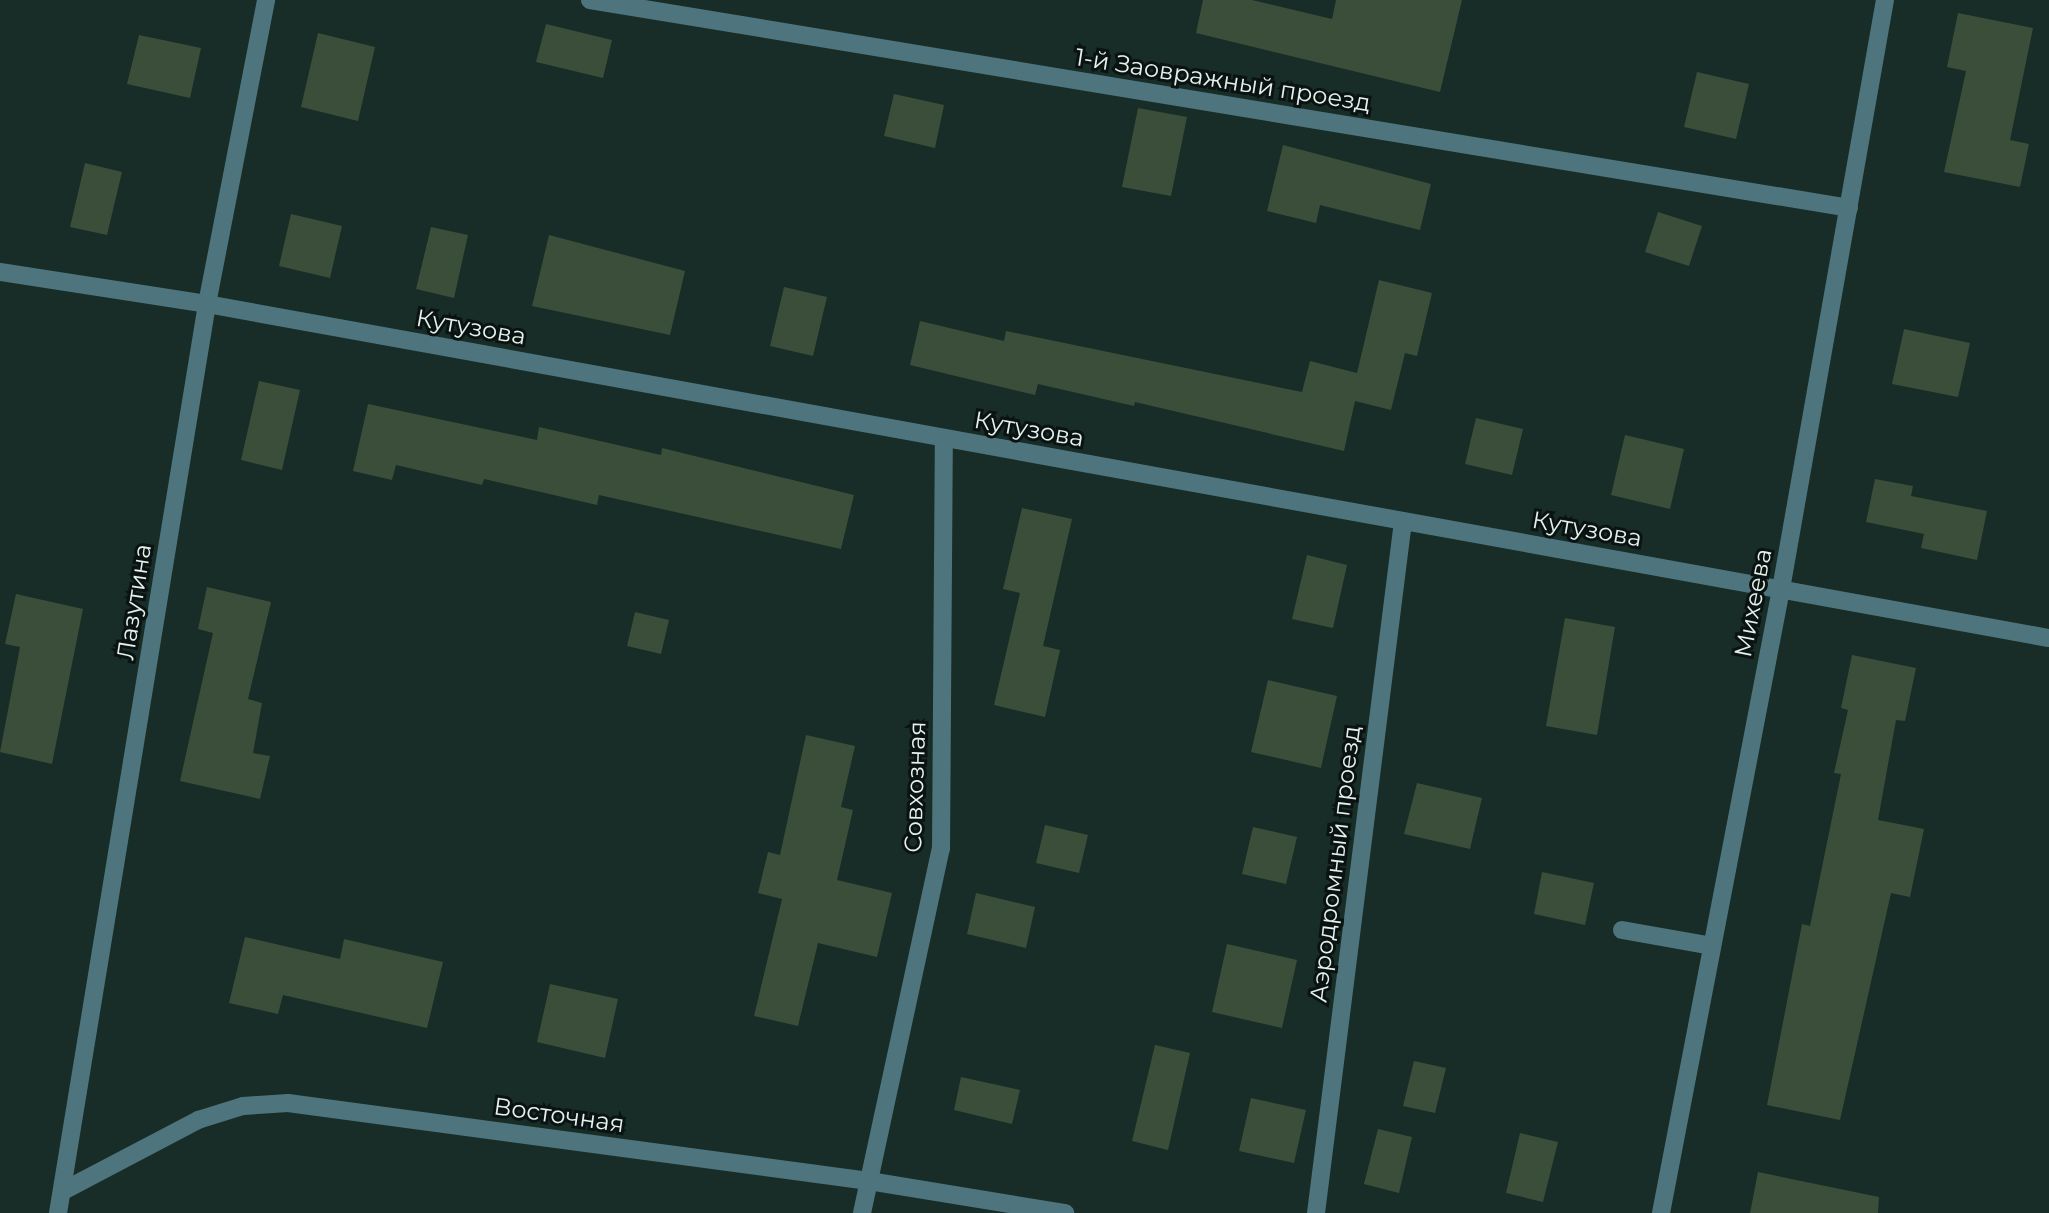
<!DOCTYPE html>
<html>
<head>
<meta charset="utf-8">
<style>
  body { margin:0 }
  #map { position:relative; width:2049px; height:1213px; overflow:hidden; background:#182d27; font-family:Montserrat,sans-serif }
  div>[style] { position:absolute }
  .building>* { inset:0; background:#3b4e39 }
  .minor>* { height:18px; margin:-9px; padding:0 9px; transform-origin:9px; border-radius:9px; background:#4e757d }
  span { translate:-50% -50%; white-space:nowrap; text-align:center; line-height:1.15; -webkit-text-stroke:6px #0a1311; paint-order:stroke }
  .street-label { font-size:24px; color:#e4f1ed }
</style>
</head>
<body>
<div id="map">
  <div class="building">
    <i style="clip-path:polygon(1203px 0,1252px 0,1332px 19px,1336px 0,1462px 0,1440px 92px,1196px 33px)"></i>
    <i style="clip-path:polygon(1958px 13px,2033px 28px,2010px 140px,2029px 144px,2020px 187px,1944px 172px,1966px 71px,1947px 67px)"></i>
    <i style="clip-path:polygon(546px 24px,612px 40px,603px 78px,536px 62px)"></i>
    <i style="clip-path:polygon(318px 33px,375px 47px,358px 121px,301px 107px)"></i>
    <i style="clip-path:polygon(139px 35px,201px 48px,190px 98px,127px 84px)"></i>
    <i style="clip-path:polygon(1697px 72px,1749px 84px,1736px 139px,1684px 127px)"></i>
    <i style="clip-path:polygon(894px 94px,944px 105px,935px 148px,884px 136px)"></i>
    <i style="clip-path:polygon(1138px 108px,1187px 117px,1171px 196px,1122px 187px)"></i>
    <i style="clip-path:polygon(1283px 145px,1431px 184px,1420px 230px,1320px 205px,1316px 223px,1267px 211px)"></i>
    <i style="clip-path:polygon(85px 163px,122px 172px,107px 235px,70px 227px)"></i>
    <i style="clip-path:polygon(1658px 212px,1702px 226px,1689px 266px,1645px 252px)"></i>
    <i style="clip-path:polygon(291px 214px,342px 226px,330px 278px,279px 266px)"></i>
    <i style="clip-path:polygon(431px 227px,468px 235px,454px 298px,416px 289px)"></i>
    <i style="clip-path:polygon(549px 235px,685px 271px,670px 335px,532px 306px)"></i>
    <i style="clip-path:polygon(1379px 280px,1432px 293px,1417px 356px,1405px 353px,1391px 410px,1355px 401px,1344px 451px,1135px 402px,1134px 406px,1038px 384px,1035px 395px,910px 365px,920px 321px,1004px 341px,1006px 331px,1302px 392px,1310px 361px,1357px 373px)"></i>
    <i style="clip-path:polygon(784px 287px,827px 297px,813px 356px,770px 346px)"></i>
    <i style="clip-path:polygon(1904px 329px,1970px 343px,1958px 397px,1892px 384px)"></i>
    <i style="clip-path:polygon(259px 381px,300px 390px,282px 470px,241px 460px)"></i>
    <i style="clip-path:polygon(368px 404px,537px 440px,539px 427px,661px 455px,662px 448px,854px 495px,841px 549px,599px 495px,597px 505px,484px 479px,482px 485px,396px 465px,392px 480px,353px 471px)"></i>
    <i style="clip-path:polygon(1476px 418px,1523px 429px,1512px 475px,1465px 464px)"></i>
    <i style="clip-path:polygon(1625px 435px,1684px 449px,1670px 509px,1611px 495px)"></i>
    <i style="clip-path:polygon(1875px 479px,1913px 486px,1911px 496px,1987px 511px,1977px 560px,1921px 548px,1924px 534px,1866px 522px)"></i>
    <i style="clip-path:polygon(1022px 508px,1072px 519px,1043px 646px,1060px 650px,1045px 717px,994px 705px,1020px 593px,1003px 589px)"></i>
    <i style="clip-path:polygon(1307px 555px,1347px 565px,1333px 628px,1292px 619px)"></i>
    <i style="clip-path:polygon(207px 587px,271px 602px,248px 699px,262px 703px,253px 753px,270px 756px,260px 799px,180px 781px,213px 633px,198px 629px)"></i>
    <i style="clip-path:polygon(16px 594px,83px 609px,52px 764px,0 752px,20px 647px,5px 644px)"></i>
    <i style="clip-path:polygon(635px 612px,669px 620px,661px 654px,627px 646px)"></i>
    <i style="clip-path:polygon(1565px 618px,1615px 627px,1597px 735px,1546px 726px)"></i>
    <i style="clip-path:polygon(1852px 655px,1916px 668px,1905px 721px,1896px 720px,1878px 820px,1924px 829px,1910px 897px,1891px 893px,1840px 1120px,1767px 1105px,1802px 924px,1810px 926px,1841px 774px,1834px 773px,1848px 710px,1841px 708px)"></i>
    <i style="clip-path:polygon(1268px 680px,1337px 696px,1321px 768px,1251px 752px)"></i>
    <i style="clip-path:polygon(806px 735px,855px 746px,841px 807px,853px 810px,837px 880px,892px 893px,877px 957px,818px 943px,798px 1026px,754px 1016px,782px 899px,758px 893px,768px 852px,780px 855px)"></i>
    <i style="clip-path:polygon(1417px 783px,1482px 798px,1470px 849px,1404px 834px)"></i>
    <i style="clip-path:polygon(1045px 825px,1088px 835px,1079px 873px,1036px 863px)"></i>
    <i style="clip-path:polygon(1253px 827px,1297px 837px,1286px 884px,1242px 874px)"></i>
    <i style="clip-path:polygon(1542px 872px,1594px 883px,1585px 925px,1534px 914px)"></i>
    <i style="clip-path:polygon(976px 893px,1035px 907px,1026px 948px,967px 934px)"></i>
    <i style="clip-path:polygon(245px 937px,340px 959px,344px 939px,443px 962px,427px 1028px,283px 995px,278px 1014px,229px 1003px)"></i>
    <i style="clip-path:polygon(1227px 944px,1297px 960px,1282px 1028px,1212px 1012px)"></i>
    <i style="clip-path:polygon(550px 984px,618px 999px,605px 1058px,537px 1042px)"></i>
    <i style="clip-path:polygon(1155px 1045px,1190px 1053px,1168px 1150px,1132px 1141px)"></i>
    <i style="clip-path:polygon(1414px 1061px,1446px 1068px,1435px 1113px,1403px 1106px)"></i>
    <i style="clip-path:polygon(961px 1077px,1020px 1090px,1012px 1124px,954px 1110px)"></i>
    <i style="clip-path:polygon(1251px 1098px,1306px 1110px,1294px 1163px,1239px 1151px)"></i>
    <i style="clip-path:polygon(1378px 1129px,1412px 1137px,1399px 1193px,1364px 1184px)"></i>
    <i style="clip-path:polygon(1520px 1133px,1558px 1142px,1543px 1202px,1506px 1193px)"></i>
    <i style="clip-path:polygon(1758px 1172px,1879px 1197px,1878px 1213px,1750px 1213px)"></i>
  </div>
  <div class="minor">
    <i style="left:590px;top:0;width:1276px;rotate:9.38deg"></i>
    <i style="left:0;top:272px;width:209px;rotate:8.8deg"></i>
    <i style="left:207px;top:304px;width:1872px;rotate:10.28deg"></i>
    <i style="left:1622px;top:930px;width:91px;rotate:10.1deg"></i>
    <i style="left:63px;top:1191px;width:153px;rotate:-27.7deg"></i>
    <i style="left:198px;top:1120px;width:47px;rotate:-17.3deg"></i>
    <i style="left:243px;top:1106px;width:45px;rotate:-3.8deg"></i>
    <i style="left:288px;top:1103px;width:586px;rotate:7.65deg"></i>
    <i style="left:869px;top:1181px;width:199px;rotate:9.3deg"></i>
    <i style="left:58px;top:1213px;width:921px;rotate:-80.69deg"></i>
    <i style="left:207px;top:304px;width:310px;rotate:-79deg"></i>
    <i style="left:862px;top:1213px;width:372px;rotate:-77.8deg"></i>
    <i style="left:941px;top:849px;width:411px;rotate:-89.6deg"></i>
    <i style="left:1316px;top:1213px;width:697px;rotate:-82.83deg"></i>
    <i style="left:1661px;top:1213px;width:635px;rotate:-79.11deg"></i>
    <i style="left:1781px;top:589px;width:598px;rotate:-79.99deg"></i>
  </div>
  <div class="street-label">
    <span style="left:1223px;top:80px;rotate:9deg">1-й Заовражный проезд</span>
    <span style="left:471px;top:327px;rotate:10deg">Кутузова</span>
    <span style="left:1029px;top:429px;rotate:10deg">Кутузова</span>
    <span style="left:1587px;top:529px;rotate:10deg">Кутузова</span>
    <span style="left:134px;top:602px;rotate:-81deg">Лазутина</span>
    <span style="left:1753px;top:603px;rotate:-79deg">Михеева</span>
    <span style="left:915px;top:787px;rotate:-88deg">Совхозная</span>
    <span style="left:1335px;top:864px;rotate:-83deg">Аэродромный проезд</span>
    <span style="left:559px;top:1115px;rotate:8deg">Восточная</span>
  </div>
</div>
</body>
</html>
